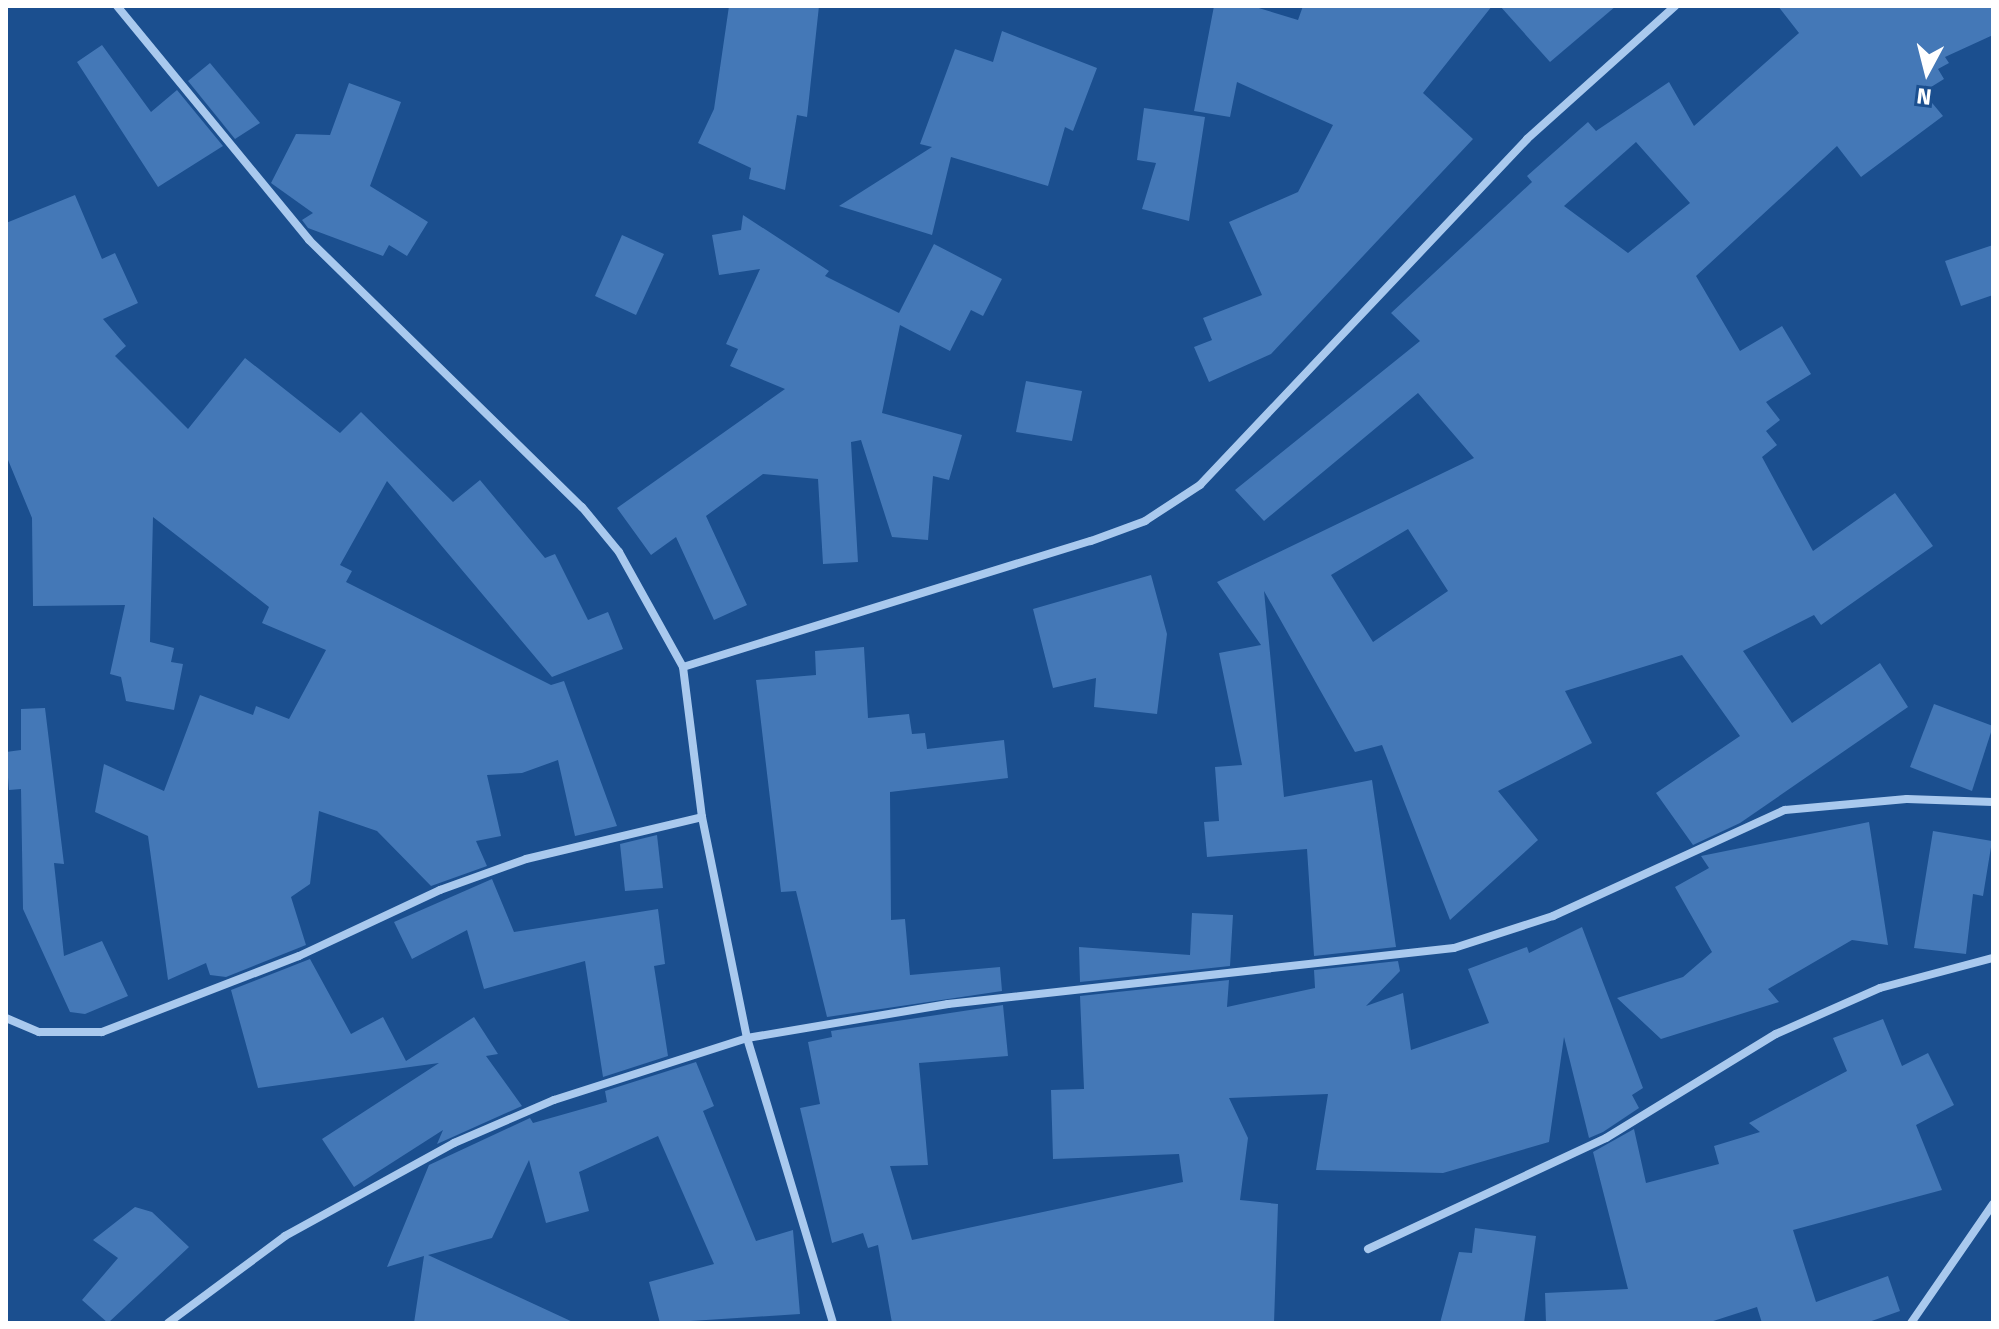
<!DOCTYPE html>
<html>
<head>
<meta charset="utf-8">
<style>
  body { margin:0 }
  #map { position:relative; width:1999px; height:1329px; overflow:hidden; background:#1b4f8f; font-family:"Fira Sans",sans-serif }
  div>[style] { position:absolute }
  .building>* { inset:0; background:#4478b7 }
  .minor>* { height:8px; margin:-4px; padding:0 4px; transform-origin:4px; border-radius:4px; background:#a9c9ee }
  span { translate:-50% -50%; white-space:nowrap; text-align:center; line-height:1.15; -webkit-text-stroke:7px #1b4f8f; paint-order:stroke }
  .frame { position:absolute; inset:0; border:8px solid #fff; pointer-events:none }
  .north { position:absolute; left:1887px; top:32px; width:80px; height:80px; -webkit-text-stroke:6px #1b4f8f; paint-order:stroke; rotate:187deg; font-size:22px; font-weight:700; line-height:32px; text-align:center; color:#fff }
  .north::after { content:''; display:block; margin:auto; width:28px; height:36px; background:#fff; clip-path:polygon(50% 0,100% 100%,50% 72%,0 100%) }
</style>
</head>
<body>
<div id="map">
  <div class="building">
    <i style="clip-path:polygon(729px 6px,819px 6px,807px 117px,797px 115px,785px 190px,749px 179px,751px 168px,698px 143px,714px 109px)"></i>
    <i style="clip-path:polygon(1214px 6px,1252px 6px,1298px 20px,1303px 6px,1492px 6px,1423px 93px,1473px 139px,1271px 354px,1209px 382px,1194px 347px,1212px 340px,1203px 318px,1262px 295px,1229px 222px,1298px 192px,1333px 125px,1237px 82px,1230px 117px,1194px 111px)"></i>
    <i style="clip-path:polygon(1500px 6px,1616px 6px,1550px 62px)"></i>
    <i style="clip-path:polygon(evenodd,1778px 6px,1993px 6px,1993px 35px,1945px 57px,1949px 63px,1938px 69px,1944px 79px,1923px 92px,1943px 116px,1861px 177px,1837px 146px,1696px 276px,1740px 351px,1782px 326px,1811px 374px,1766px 402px,1780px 420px,1766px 431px,1777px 445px,1762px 457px,1813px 551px,1895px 493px,1933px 546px,1821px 625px,1814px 615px,1743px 651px,1792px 723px,1880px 663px,1908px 707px,1740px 823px,1693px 845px,1656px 793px,1740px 736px,1682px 655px,1565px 691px,1592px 743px,1498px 791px,1538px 840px,1450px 920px,1382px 745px,1355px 752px,1264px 591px,1284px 797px,1372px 780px,1396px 947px,1314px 956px,1307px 849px,1207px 857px,1204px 822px,1219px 821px,1215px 767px,1242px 765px,1219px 653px,1261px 645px,1217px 582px,1474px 458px,1418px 393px,1264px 521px,1235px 490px,1420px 341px,1391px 313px,1532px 182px,1527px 176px,1588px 122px,1596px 131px,1669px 82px,1694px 126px,1799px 33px,1778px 6px,1636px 142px,1690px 203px,1628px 253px,1564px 206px,1636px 142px,1778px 6px,1408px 529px,1448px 591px,1373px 642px,1331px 575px,1408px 529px)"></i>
    <i style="clip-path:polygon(1002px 31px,1097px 68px,1073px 131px,1065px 127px,1048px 186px,951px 157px,932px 235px,839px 206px,932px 147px,920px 144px,955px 49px,993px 62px)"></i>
    <i style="clip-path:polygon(102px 45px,151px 112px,177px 90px,223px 146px,158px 187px,77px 62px)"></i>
    <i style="clip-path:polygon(210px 63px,260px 123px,235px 139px,188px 81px)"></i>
    <i style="clip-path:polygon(349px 83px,401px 102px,370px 186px,428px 222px,407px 256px,389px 245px,383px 256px,308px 228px,302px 220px,313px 213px,271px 183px,296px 134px,330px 135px)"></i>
    <i style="clip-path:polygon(1144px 108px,1205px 117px,1189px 221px,1142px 209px,1156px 163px,1137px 160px)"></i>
    <i style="clip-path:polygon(75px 195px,102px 259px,115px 253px,138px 303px,103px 319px,126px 346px,115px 356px,188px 429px,245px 358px,340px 433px,361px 412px,453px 502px,480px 480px,545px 558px,555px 554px,588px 620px,608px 612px,623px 649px,552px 677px,387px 481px,340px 565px,352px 571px,346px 582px,551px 685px,564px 681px,617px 826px,575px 836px,558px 760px,522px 773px,487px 775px,501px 836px,476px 841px,487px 866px,431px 886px,377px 831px,319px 811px,310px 884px,291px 897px,306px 945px,226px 977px,210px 975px,206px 963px,168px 980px,148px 836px,95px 812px,104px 764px,164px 791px,200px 695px,253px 715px,256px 706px,289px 719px,326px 650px,262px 623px,269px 607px,153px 517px,150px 642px,174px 648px,171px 662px,183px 664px,174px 710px,126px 701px,121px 677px,110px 674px,125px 605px,33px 606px,32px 518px,6px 455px,6px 223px)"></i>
    <i style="clip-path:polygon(743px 215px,829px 271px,825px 276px,899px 313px,934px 244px,1002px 279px,983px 316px,971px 310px,950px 351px,900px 325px,882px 413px,962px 435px,949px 480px,933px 476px,928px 540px,892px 537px,861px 440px,851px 442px,858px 562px,823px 564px,818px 479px,763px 474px,706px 516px,747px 605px,714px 620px,676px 537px,651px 555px,617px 508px,785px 389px,730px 366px,738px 349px,726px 344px,760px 269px,719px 275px,712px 235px,741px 230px)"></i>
    <i style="clip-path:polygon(622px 235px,664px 254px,636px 315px,595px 296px)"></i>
    <i style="clip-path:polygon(1993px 245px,1993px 295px,1961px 306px,1945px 261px)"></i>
    <i style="clip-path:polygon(1026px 381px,1082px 391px,1072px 441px,1016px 432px)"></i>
    <i style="clip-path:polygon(1151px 575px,1167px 634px,1157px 714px,1094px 707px,1096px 678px,1053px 688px,1033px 609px)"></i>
    <i style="clip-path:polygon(864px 647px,868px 718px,909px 714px,912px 734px,925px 733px,927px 749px,1004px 740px,1008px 778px,890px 792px,891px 920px,905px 919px,910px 975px,1000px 967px,1002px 991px,827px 1017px,796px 891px,781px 892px,756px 680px,816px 675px,815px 651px)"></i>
    <i style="clip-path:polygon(1934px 704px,1993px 726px,1972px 791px,1910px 767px)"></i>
    <i style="clip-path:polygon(45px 708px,64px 864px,54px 863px,64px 956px,102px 941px,128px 996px,85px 1014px,70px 1012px,23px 909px,21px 789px,9px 790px,6px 752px,21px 750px,21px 709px)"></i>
    <i style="clip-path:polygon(1869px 822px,1888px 945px,1852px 940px,1768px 989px,1779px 1002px,1661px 1039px,1617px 998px,1683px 977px,1712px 952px,1675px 887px,1709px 868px,1701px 856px)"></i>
    <i style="clip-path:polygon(1933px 831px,1992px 841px,1983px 896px,1973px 894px,1966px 954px,1914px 948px)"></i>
    <i style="clip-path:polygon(657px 835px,663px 888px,625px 891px,620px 844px)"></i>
    <i style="clip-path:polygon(492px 879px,514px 932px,658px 909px,665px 964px,654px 966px,668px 1056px,603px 1077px,585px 961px,484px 989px,467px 930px,412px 959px,394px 922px)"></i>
    <i style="clip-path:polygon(1192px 913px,1233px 915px,1230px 966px,1080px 982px,1079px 947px,1190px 955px)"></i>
    <i style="clip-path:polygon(1582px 927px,1643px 1088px,1632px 1095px,1639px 1108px,1603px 1132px,1589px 1138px,1564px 1037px,1549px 1142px,1443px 1173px,1316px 1170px,1328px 1094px,1229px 1098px,1248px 1138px,1240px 1200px,1278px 1204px,1274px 1323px,892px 1323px,878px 1245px,868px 1248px,863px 1233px,832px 1243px,800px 1108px,820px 1104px,808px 1042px,832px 1037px,831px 1031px,1003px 1005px,1008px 1056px,919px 1063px,928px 1165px,890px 1166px,912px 1240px,1183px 1182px,1179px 1154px,1053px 1159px,1051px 1090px,1084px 1089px,1080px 996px,1229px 980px,1227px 1007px,1315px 988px,1314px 970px,1398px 961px,1400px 971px,1366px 1006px,1403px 993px,1411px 1050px,1489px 1023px,1468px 969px,1527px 947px,1529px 953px)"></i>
    <i style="clip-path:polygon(310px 959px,351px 1034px,383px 1017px,406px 1061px,474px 1017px,498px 1054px,486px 1056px,522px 1106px,437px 1144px,443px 1130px,354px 1187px,322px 1139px,439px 1063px,258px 1088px,231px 990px)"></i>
    <i style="clip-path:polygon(1883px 1019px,1902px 1066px,1928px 1053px,1954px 1105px,1916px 1125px,1942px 1190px,1793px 1230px,1816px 1302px,1888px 1276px,1900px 1311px,1866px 1323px,1762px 1323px,1757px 1307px,1707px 1323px,1546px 1323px,1545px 1293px,1628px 1289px,1593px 1152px,1634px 1129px,1646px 1183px,1719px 1164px,1714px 1146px,1760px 1132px,1749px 1123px,1847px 1071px,1833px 1038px)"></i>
    <i style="clip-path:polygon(696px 1062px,714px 1106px,703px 1111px,756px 1241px,793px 1230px,800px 1314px,660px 1323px,649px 1282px,714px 1264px,658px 1136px,579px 1172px,589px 1211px,546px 1223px,529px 1160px,492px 1238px,428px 1255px,575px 1323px,414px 1323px,424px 1256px,387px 1267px,429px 1165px,530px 1118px,533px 1123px,607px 1102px,605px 1091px)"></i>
    <i style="clip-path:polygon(135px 1207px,152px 1212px,189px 1247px,108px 1323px,82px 1300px,118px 1258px,93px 1240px)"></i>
    <i style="clip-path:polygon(1475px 1228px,1536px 1236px,1524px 1323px,1440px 1323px,1459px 1252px,1472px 1253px)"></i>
  </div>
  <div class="minor">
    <i style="left:117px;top:6px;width:303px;rotate:50.6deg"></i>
    <i style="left:309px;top:240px;width:382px;rotate:44.4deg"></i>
    <i style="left:582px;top:507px;width:58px;rotate:50.6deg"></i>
    <i style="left:619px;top:552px;width:132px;rotate:60.9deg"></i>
    <i style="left:683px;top:667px;width:151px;rotate:82.8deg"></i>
    <i style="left:702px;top:817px;width:226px;rotate:78.5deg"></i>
    <i style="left:747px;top:1038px;width:298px;rotate:73.2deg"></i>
    <i style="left:683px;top:667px;width:427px;rotate:-17.2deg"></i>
    <i style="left:1091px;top:541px;width:58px;rotate:-20.3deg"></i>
    <i style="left:1145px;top:521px;width:66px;rotate:-33.2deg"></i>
    <i style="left:1200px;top:485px;width:476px;rotate:-46.6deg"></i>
    <i style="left:1527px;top:139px;width:199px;rotate:-41.9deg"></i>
    <i style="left:6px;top:1018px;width:36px;rotate:23deg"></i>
    <i style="left:39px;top:1032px;width:63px"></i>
    <i style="left:102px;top:1032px;width:211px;rotate:-21.1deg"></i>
    <i style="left:299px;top:956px;width:156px;rotate:-25.1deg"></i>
    <i style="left:440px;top:890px;width:91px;rotate:-19.8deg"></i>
    <i style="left:526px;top:859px;width:181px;rotate:-13.4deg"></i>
    <i style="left:1368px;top:1249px;width:263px;rotate:-25deg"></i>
    <i style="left:1606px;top:1138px;width:199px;rotate:-31.5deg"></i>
    <i style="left:1776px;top:1034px;width:114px;rotate:-23.9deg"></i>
    <i style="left:1880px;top:988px;width:117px;rotate:-14.9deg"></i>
    <i style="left:168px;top:1323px;width:146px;rotate:-36.6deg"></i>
    <i style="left:285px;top:1236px;width:193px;rotate:-28.8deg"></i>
    <i style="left:454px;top:1143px;width:109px;rotate:-23.3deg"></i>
    <i style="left:554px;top:1100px;width:203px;rotate:-17.8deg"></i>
    <i style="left:747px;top:1038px;width:204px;rotate:-9.6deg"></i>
    <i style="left:948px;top:1004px;width:509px;rotate:-6.32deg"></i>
    <i style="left:1454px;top:948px;width:104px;rotate:-17.9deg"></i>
    <i style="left:1553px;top:916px;width:255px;rotate:-24.6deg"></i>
    <i style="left:1785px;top:810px;width:122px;rotate:-5.2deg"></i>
    <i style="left:1907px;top:799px;width:86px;rotate:2deg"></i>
    <i style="left:1911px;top:1323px;width:145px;rotate:-55.4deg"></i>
  </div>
  <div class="frame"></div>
  <div class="north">N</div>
</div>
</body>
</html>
